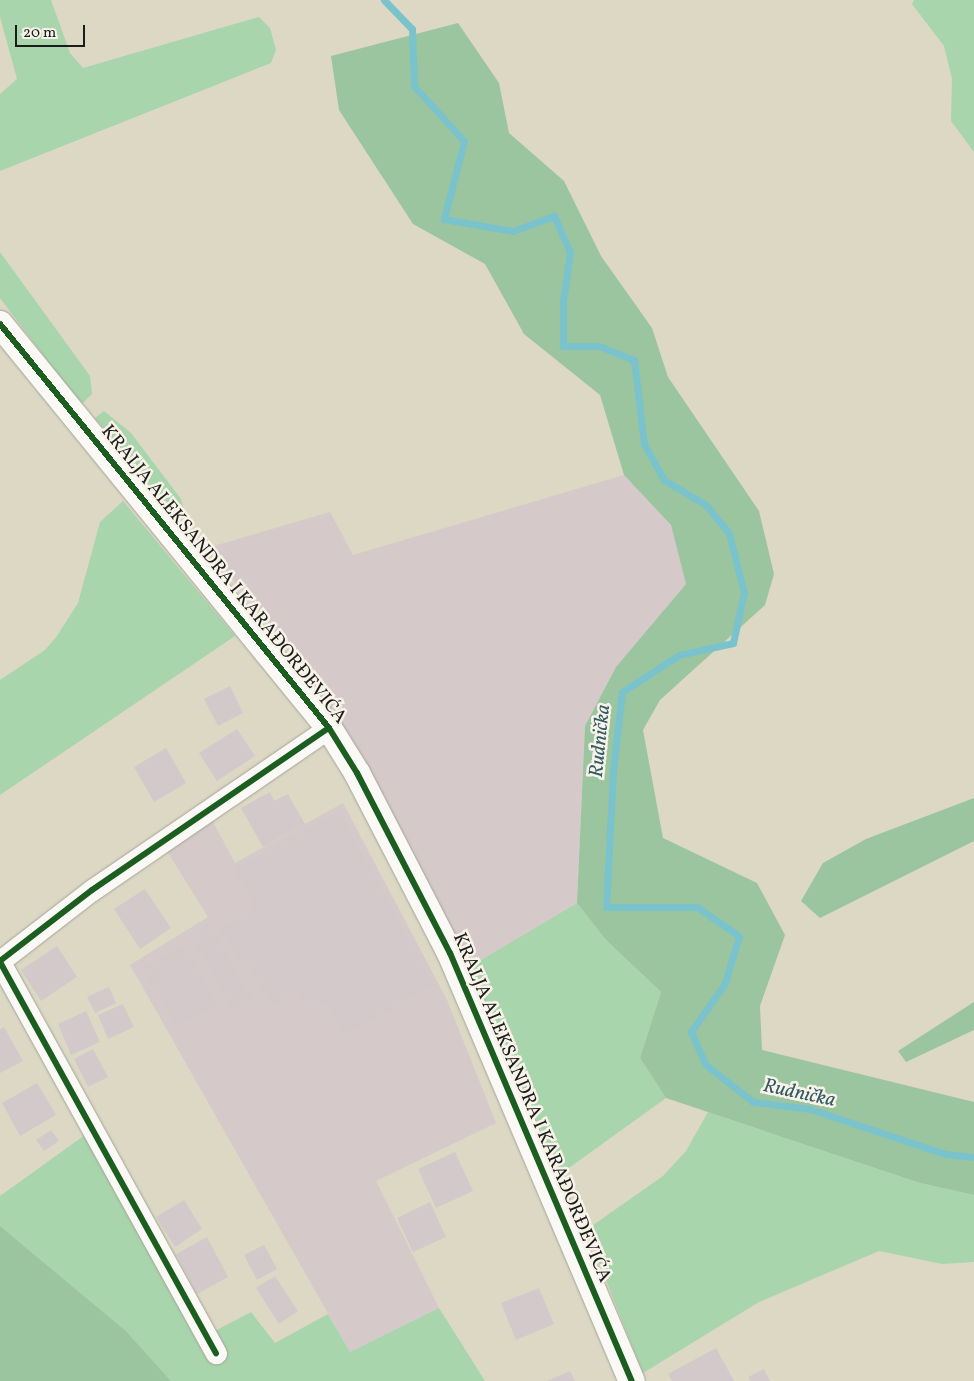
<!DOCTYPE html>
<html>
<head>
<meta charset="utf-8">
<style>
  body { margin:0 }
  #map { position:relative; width:974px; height:1381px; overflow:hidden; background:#dcd8c4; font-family:Vollkorn,serif }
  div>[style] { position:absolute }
  .industrial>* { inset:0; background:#d5c9ca }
  .green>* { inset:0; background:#a8d5ab }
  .forest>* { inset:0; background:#9bc59e }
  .stream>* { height:7px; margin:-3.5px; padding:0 3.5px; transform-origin:3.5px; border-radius:3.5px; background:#7bc3cc }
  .building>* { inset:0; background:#d3c9ca }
  .roads { filter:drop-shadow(0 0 1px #a6a497) drop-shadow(0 0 1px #a6a497) }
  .minor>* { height:21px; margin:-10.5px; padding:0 10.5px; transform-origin:10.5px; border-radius:10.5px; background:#faf9f6 }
  .tertiary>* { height:26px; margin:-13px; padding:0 13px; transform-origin:13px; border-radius:13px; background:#faf9f6 }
  .cycleway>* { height:6px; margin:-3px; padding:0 3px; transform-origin:3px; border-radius:3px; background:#1b5e20 }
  span { translate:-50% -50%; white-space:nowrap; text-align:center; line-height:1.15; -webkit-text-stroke:5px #f7f3e8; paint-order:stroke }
  .street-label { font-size:19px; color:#1c1c1c }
  .water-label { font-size:20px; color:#325b64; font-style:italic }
  .scale { position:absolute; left:15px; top:25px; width:70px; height:22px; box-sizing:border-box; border:2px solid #1c1c1c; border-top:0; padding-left:6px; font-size:15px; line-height:18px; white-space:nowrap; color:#1c1c1c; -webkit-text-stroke:4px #f7f3e8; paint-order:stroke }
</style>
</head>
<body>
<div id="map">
  <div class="industrial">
    <i style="clip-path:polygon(624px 475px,671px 525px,686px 584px,616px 667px,585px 726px,577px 903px,466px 969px,350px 744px,291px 649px,207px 548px,330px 512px,353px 555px)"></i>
    <i style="clip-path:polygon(343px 803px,447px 1000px,496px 1123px,376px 1181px,439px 1308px,350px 1352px,130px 965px,208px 917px,167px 851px,212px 820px,235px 863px)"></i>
  </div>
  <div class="green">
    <i style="clip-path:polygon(0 0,51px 0,70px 53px,83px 68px,259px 17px,270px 28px,276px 50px,271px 63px,0 171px,0 94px,17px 79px,0 17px)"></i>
    <i style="clip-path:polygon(914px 0,974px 0,974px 152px,951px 121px,952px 79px,944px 46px,912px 4px)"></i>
    <i style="clip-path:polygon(0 252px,90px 376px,92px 394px,81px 405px,0 298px)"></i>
    <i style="clip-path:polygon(104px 411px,131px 433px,181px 499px,183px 507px,177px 516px,95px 418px)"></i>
    <i style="clip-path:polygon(123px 501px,235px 636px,0 795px,0 680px,45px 650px,57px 636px,78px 603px,100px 522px)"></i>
    <i style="clip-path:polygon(577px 903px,606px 940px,661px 992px,640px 1058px,666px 1098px,562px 1173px,466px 969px)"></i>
    <i style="clip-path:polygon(708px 1112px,920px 1183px,974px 1195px,974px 1262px,942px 1264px,879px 1251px,759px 1302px,643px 1373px,586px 1230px,663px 1176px,686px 1151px)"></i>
    <i style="clip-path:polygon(85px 1135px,215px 1363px,227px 1356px,213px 1332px,251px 1312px,275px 1343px,328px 1314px,350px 1352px,439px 1308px,485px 1381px,171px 1381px,126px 1331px,0 1226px,0 1196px)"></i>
  </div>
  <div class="forest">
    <i style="clip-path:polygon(458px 23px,499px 83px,509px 133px,564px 181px,601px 256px,652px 328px,668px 377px,759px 511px,774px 574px,765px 605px,660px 700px,643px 730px,663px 838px,757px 883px,785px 935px,760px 1006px,762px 1050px,974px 1102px,974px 1195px,920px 1183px,666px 1098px,640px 1058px,661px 992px,606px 940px,577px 903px,585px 726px,616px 667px,686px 584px,671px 525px,624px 475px,600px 395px,524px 334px,485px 264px,413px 224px,339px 110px,331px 56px)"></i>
    <i style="clip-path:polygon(974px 798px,974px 841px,820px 918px,801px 901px,823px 863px,866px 839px)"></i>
    <i style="clip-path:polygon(974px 1002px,974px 1030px,906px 1062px,898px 1051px)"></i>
    <i style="clip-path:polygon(0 1226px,126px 1331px,171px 1381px,0 1381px)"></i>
  </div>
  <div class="stream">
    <i style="left:384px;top:0;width:40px;rotate:46deg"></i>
    <i style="left:412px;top:29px;width:57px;rotate:88deg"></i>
    <i style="left:414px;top:86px;width:74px;rotate:47.7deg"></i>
    <i style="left:464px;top:141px;width:81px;rotate:104.4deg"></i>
    <i style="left:444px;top:219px;width:70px;rotate:9.9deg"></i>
    <i style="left:513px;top:231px;width:44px;rotate:-20.1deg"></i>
    <i style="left:554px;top:216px;width:39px;rotate:66deg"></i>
    <i style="left:570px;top:252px;width:49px;rotate:98.1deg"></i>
    <i style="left:563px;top:301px;width:45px;rotate:90deg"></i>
    <i style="left:563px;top:346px;width:36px"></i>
    <i style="left:599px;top:346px;width:38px;rotate:22deg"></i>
    <i style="left:634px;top:360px;width:85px;rotate:83.2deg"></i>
    <i style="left:644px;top:444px;width:41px;rotate:60.9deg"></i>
    <i style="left:664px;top:480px;width:49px;rotate:30.8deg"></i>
    <i style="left:706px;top:505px;width:36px;rotate:51deg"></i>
    <i style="left:729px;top:533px;width:62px;rotate:76deg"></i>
    <i style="left:744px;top:593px;width:51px;rotate:102.4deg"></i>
    <i style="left:733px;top:643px;width:55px;rotate:167.5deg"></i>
    <i style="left:679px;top:655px;width:68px;rotate:147deg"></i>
    <i style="left:622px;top:692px;width:80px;rotate:96.5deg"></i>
    <i style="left:613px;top:771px;width:136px;rotate:92.9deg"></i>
    <i style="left:606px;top:907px;width:91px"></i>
    <i style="left:697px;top:907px;width:51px;rotate:34.6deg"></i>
    <i style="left:739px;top:936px;width:49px;rotate:106.6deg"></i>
    <i style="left:725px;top:983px;width:60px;rotate:124.8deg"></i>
    <i style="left:691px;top:1032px;width:36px;rotate:66deg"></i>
    <i style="left:706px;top:1065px;width:60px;rotate:38.2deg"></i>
    <i style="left:753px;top:1102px;width:57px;rotate:7deg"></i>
    <i style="left:810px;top:1109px;width:142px;rotate:18.4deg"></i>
    <i style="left:945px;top:1154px;width:29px;rotate:6deg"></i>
  </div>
  <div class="building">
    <i style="clip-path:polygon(230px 686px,243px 713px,218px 726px,204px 699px)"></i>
    <i style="clip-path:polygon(237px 729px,255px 756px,217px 781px,199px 753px)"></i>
    <i style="clip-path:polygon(166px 748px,186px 783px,154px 802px,134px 767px)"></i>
    <i style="clip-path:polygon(270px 792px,274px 801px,288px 794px,305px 824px,263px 847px,241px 808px)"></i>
    <i style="clip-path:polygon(339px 812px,434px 985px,343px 1035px,325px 1002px,309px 1011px,298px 990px,271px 1005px,249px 964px,242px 968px,220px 928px,256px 908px,234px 869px)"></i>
    <i style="clip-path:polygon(145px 889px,171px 928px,140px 949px,114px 909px)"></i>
    <i style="clip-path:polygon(209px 923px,253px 1001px,234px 1011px,190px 934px)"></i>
    <i style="clip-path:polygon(57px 946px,77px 977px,41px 1001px,21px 970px)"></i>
    <i style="clip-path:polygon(184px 946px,218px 1004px,177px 1027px,143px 969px)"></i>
    <i style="clip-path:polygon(109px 987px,116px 1003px,95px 1013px,87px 997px)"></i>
    <i style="clip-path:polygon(123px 1004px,134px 1027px,108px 1039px,98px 1015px)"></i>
    <i style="clip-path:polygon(86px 1011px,100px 1042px,71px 1055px,58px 1024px)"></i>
    <i style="clip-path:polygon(4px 1027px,23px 1061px,0 1073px,0 1029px)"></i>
    <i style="clip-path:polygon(93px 1049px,108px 1077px,88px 1087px,74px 1059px)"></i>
    <i style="clip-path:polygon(37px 1083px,56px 1115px,20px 1136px,2px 1103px)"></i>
    <i style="clip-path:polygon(51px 1130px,59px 1141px,44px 1151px,36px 1140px)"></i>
    <i style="clip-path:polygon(455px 1152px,473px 1191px,436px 1208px,418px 1169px)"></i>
    <i style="clip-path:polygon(184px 1200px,202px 1229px,175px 1247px,156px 1217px)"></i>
    <i style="clip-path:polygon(430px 1202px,446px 1237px,413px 1252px,397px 1218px)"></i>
    <i style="clip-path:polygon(207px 1237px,228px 1277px,197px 1294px,176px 1254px)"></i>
    <i style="clip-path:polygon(264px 1245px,277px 1269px,257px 1280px,244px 1255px)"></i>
    <i style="clip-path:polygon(275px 1276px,298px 1311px,279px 1324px,256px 1288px)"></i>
    <i style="clip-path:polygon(539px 1288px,554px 1324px,516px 1340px,501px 1303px)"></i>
    <i style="clip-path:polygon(716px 1348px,734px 1381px,672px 1381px,668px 1374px)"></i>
    <i style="clip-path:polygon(764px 1369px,770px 1381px,751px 1381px,748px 1377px)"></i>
    <i style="clip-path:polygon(570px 1371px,575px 1381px,547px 1381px)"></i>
  </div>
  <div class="roads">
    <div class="minor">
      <i style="left:0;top:961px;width:116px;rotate:-37.7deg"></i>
      <i style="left:92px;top:890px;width:287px;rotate:-34.4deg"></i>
      <i style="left:0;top:962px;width:447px;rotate:61.1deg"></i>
    </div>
    <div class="tertiary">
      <i style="left:0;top:324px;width:521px;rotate:50.84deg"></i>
      <i style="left:329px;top:728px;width:53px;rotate:58.1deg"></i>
      <i style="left:357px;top:773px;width:203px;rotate:62.7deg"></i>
      <i style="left:450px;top:953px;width:465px;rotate:67deg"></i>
    </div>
  </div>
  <div class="cycleway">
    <i style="left:0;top:324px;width:521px;rotate:50.84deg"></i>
    <i style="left:329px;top:728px;width:53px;rotate:58.1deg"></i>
    <i style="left:357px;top:773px;width:203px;rotate:62.7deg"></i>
    <i style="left:450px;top:953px;width:465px;rotate:67deg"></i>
    <i style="left:0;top:961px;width:116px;rotate:-37.7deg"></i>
    <i style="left:92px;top:890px;width:287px;rotate:-34.4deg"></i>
    <i style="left:0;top:962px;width:447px;rotate:61.1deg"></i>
  </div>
  <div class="street-label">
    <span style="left:223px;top:575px;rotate:51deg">KRALJA ALEKSANDRA I KARAĐORĐEVIĆA</span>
    <span style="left:531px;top:1108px;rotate:67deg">KRALJA ALEKSANDRA I KARAĐORĐEVIĆA</span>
  </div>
  <div class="water-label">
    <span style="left:601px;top:741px;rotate:-84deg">Rudnička</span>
    <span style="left:799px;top:1094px;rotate:12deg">Rudnička</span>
  </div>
  <div class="scale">20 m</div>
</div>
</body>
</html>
